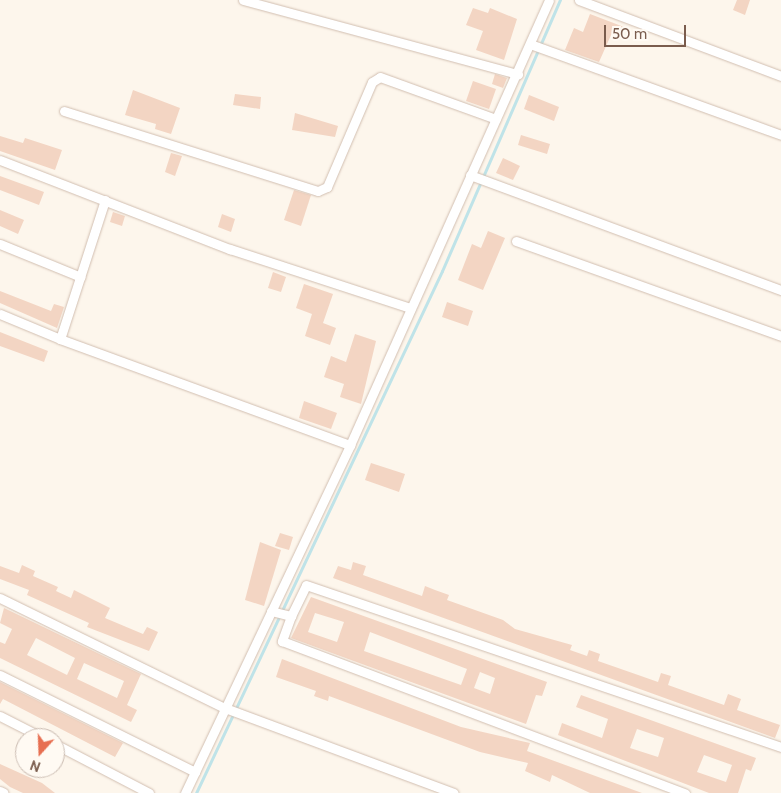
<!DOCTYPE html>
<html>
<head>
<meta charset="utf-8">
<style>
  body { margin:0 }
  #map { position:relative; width:781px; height:793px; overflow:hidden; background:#fdf6ec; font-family:Cabin,sans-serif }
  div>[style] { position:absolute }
  .stream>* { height:3px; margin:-1.5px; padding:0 1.5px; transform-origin:1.5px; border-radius:1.5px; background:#bfe3e8 }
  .building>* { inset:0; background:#f3d5c3 }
  .roads { filter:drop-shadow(0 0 1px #d1beb0) drop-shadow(0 0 1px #d1beb0) }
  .street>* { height:9px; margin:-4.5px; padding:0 4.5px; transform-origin:4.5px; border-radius:4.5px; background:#fff }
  span { translate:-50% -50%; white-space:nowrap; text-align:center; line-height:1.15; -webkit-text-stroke:4px #fffaf3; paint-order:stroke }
  .north { position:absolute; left:15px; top:728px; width:50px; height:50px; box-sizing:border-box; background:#fffaf3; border:1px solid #cabbb1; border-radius:50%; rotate:200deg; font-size:14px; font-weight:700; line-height:20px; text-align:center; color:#7a5c4d }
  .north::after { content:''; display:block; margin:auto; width:18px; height:22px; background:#e76f51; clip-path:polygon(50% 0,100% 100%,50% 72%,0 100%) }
  .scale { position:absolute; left:604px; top:25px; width:82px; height:22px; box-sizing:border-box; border:2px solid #7a5c4d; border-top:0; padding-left:6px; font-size:15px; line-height:18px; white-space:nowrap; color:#7a5c4d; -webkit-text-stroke:4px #fffaf3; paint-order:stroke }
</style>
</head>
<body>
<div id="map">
  <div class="stream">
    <i style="left:196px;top:793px;width:577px;rotate:-64.77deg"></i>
    <i style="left:442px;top:271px;width:296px;rotate:-66.5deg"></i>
  </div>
  <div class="building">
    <i style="clip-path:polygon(737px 0,750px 0,745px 15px,733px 10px)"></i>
    <i style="clip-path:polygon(473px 8px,488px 13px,490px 8px,517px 19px,504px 60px,476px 50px,483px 31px,466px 25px)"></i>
    <i style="clip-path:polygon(590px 14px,624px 27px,620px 38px,611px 35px,599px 62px,565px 50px,574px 28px,583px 32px)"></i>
    <i style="clip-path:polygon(495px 74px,507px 78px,503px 88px,492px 84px)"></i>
    <i style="clip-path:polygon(473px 81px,496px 89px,489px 109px,466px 101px)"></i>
    <i style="clip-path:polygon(133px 90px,180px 108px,171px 134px,155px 129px,156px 124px,125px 115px)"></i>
    <i style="clip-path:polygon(235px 94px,261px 97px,260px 109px,233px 105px)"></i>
    <i style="clip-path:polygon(529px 95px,559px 107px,554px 121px,524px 109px)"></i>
    <i style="clip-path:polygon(295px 113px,338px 126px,335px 137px,292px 130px)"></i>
    <i style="clip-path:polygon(521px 135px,550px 144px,547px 154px,518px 145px)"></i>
    <i style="clip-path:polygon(0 136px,23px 143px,25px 138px,62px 150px,55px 170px,0 151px)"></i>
    <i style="clip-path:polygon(171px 153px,182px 156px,175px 176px,165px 172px)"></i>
    <i style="clip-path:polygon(503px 158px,520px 166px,513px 180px,496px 173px)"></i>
    <i style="clip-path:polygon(0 176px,44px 192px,39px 205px,0 190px)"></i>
    <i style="clip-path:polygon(294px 190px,311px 195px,301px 226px,284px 220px)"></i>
    <i style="clip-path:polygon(0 210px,24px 220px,18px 234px,0 226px)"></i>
    <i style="clip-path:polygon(113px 212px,125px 216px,122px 226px,110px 222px)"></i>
    <i style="clip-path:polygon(222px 214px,235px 219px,231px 232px,218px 227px)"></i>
    <i style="clip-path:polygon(488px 231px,505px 238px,483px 290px,458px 280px,472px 244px,481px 248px)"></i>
    <i style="clip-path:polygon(273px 272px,286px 277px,281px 292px,268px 288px)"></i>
    <i style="clip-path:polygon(304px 284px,333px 294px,323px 323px,336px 328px,330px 345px,305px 336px,312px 314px,296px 308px)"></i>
    <i style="clip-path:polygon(0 291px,51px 311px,54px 304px,64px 307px,57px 328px,0 303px)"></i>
    <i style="clip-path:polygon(447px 302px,473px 311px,468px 326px,442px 317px)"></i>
    <i style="clip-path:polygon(0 332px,48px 351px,44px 362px,0 346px)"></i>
    <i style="clip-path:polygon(355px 334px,376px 341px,361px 404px,340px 397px,344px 384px,324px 377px,331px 356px,346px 362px)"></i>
    <i style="clip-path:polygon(304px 401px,337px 413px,331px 429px,299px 418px)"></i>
    <i style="clip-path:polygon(371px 463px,405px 474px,399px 492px,365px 480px)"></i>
    <i style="clip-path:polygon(280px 533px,293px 537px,289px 550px,275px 546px)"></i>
    <i style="clip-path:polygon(260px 542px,281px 550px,264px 606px,245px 600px)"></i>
    <i style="clip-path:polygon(353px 562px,366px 566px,363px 575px,422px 596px,425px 586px,435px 590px,449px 595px,447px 600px,503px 620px,515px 629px,572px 645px,570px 650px,587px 656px,589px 650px,600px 654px,598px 661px,641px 676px,658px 682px,661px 673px,671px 676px,668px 685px,724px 705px,728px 694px,741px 699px,737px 710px,780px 725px,775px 738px,333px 578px,338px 566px,351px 570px)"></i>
    <i style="clip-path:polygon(22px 565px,35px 571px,33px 576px,58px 587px,56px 591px,71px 598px,74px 590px,110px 608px,105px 618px,143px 634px,147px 627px,158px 632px,149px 651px,87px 627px,89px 623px,27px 595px,29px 590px,0 579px,0 566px,19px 573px)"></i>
    <i style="clip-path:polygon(evenodd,311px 597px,547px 682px,542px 696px,536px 695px,526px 724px,291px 638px,311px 597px,315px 613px,344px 622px,337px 642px,308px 632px,315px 613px,311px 597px,370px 632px,467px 669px,461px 685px,364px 651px,370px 632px,311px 597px,480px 672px,495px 678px,490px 694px,474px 688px,480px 672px)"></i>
    <i style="clip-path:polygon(evenodd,4px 608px,141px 674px,127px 705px,137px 710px,131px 722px,0 658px,0 642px,5px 644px,12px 629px,0 623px,4px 608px,36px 638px,75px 658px,67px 675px,27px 655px,36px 638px,4px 608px,84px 663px,124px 681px,117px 698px,77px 679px,84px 663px)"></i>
    <i style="clip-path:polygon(282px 659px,461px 727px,530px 743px,527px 751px,642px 793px,590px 793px,552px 775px,550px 782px,525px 771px,528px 763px,480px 752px,329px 696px,328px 701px,314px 696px,316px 691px,276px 677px)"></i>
    <i style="clip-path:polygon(0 682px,123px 743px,115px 757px,3px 699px,0 704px)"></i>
    <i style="clip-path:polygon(evenodd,581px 695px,756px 758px,751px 771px,746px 769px,738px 793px,709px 793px,558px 735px,562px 723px,602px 738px,608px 719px,576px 707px,581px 695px,637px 729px,664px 738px,658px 757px,630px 748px,637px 729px,581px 695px,704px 755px,732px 765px,726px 782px,697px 772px,704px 755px)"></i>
    <i style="clip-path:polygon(0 764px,42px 783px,55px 793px,23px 793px,10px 787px,0 779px)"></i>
  </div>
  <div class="roads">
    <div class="street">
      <i style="left:243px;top:0;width:285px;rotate:15.1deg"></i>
      <i style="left:579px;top:0;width:216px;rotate:20.6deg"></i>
      <i style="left:530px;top:44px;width:267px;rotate:19.9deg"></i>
      <i style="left:64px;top:111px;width:266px;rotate:17.5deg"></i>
      <i style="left:318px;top:191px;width:10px;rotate:-24deg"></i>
      <i style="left:327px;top:187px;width:114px;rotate:-66.8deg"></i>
      <i style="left:372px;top:82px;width:9px;rotate:-32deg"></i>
      <i style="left:380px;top:77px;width:123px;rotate:19.9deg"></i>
      <i style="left:0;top:160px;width:247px;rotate:21.2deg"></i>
      <i style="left:230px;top:249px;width:190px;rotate:18.1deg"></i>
      <i style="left:470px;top:175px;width:332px;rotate:20.3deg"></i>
      <i style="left:105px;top:200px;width:146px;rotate:107.9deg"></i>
      <i style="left:60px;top:339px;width:309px;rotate:20.1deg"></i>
      <i style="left:516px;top:241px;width:282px;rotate:19.7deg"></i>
      <i style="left:0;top:244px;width:87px;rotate:22.2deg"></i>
      <i style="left:0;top:314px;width:65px;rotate:22.6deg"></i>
      <i style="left:0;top:598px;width:250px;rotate:26.1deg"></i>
      <i style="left:225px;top:708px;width:244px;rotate:20.4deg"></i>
      <i style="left:271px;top:611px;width:21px;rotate:14deg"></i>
      <i style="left:291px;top:616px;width:27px;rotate:110deg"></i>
      <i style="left:282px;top:641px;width:431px;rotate:20.7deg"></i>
      <i style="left:291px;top:616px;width:34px;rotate:-64deg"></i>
      <i style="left:306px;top:585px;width:502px;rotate:18.83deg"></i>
      <i style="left:0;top:675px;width:218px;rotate:26.4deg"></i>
      <i style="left:0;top:716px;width:48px;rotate:27.1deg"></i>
      <i style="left:55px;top:744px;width:106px;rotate:27.5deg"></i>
      <i style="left:0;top:791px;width:4px;rotate:27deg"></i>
      <i style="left:185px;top:793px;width:385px;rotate:-64.6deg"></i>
      <i style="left:350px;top:445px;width:487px;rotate:-65.9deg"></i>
    </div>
  </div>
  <div class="north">N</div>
  <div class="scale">50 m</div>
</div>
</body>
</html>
